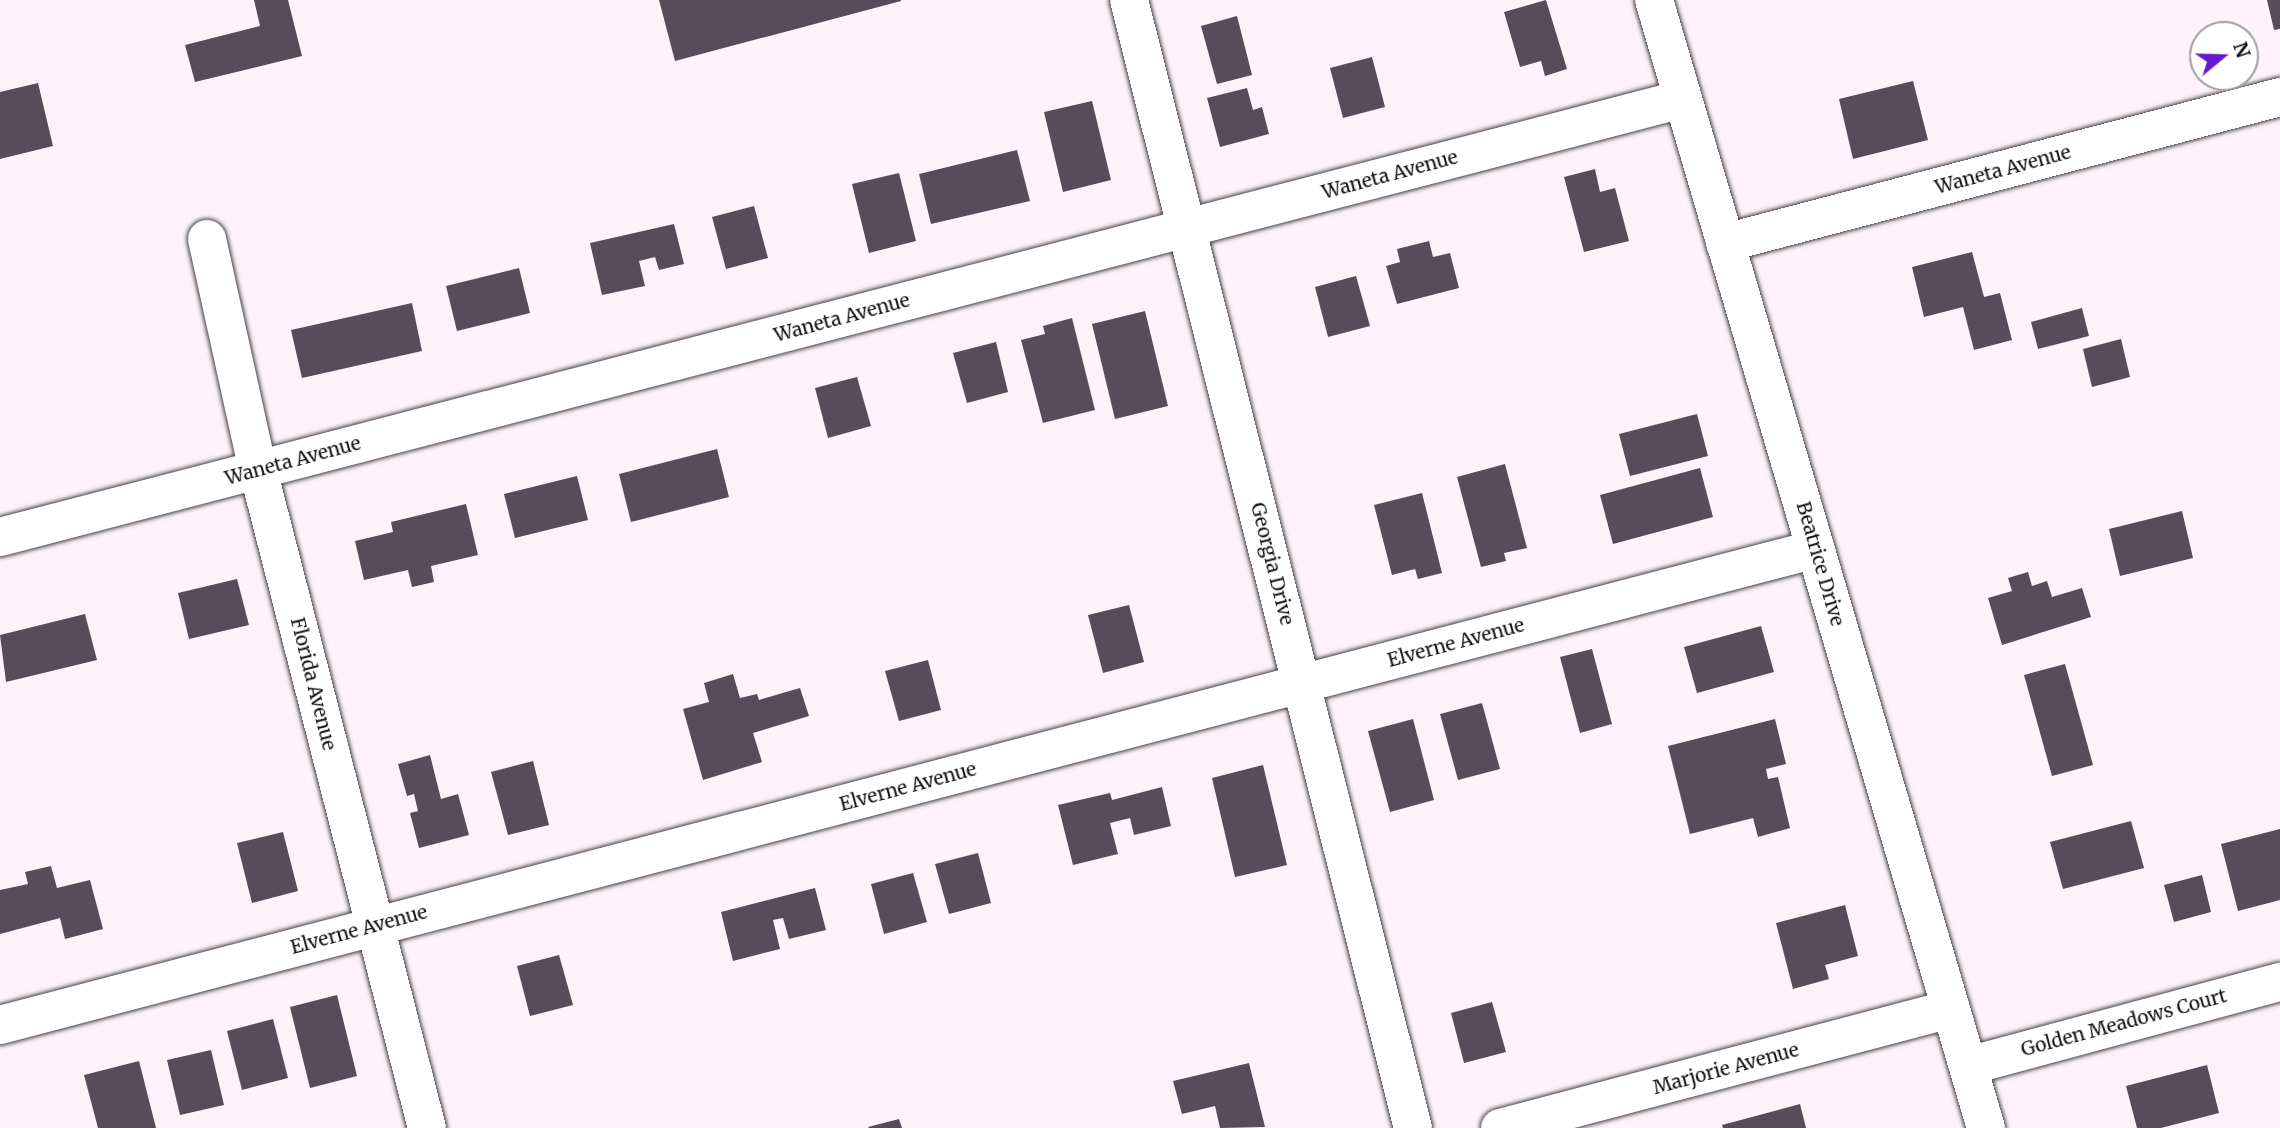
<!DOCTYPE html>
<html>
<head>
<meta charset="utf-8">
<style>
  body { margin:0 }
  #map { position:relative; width:2280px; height:1128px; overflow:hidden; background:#fff2fb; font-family:Merriweather,serif }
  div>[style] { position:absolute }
  .building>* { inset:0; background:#584b5a }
  .roads { filter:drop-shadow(0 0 2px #434343) drop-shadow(0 0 2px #434343) }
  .minor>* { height:38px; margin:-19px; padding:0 19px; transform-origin:19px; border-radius:19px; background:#fff }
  span { translate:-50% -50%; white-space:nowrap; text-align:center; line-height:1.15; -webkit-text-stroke:7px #fff; paint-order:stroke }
  .street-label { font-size:19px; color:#101010 }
  .north { position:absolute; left:2189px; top:21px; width:70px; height:70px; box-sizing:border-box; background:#fff; border:2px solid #9f9f9f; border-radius:50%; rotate:71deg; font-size:19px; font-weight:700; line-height:28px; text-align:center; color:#101010 }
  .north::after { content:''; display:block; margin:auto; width:24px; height:32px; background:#6818cf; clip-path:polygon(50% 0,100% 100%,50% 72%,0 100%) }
</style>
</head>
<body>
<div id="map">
  <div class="building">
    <i style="clip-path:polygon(254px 0,288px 0,302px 56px,195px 82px,185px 45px,260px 26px)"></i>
    <i style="clip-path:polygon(659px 0,901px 0,901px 1px,675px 61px)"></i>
    <i style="clip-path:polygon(1546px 0,1567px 69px,1545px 76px,1541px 61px,1520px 67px,1504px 12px)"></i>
    <i style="clip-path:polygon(2267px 0,2280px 0,2280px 29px,2274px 30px)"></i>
    <i style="clip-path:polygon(1237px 16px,1252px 75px,1217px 84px,1201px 26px)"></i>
    <i style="clip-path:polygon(1372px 57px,1385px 107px,1343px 118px,1330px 68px)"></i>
    <i style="clip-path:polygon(1913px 81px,1928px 140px,1853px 159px,1839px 99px)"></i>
    <i style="clip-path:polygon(38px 83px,53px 146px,0 159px,0 92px)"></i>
    <i style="clip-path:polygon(1247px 88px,1253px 110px,1262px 107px,1269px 134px,1220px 147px,1207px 98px)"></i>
    <i style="clip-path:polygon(1092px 101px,1111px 180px,1063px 192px,1044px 112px)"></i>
    <i style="clip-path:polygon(1017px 150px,1030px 201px,931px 224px,919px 174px)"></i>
    <i style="clip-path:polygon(1595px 169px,1600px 192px,1615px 188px,1629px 241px,1584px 252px,1564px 177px)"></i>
    <i style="clip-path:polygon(899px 173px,916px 241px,869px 253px,852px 184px)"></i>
    <i style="clip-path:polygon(754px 206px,768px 258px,726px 269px,712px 217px)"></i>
    <i style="clip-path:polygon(674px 224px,684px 264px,659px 270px,655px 257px,639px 261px,645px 286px,602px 295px,590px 243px)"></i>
    <i style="clip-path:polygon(1429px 241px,1433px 257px,1450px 253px,1459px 288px,1397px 304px,1386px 266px,1400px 262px,1397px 249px)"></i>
    <i style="clip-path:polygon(1972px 252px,1984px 297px,2000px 293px,2012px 340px,1974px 350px,1963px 307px,1924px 317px,1912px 267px)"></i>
    <i style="clip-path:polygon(519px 268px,530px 313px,457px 331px,446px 286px)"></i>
    <i style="clip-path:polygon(1356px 276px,1370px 326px,1328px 337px,1315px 287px)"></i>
    <i style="clip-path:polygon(412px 303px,422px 351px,302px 378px,291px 330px)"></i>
    <i style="clip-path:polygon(2082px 308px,2089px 336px,2038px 349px,2031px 322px)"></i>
    <i style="clip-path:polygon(1145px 311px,1168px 406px,1115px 419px,1092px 324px)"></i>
    <i style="clip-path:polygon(1072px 318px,1095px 410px,1043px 423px,1021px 340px,1045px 334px,1043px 326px)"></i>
    <i style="clip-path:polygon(2121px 339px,2130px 377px,2092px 387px,2083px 349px)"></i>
    <i style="clip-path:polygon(996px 342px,1008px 392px,967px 403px,953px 353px)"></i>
    <i style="clip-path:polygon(857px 377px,871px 426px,828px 438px,815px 388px)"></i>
    <i style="clip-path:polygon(1697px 414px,1708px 456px,1630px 476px,1619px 434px)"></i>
    <i style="clip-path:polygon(717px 449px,729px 497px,631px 522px,619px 474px)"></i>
    <i style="clip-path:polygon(1505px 464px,1527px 548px,1504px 553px,1506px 561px,1481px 567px,1457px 477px)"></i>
    <i style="clip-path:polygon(1700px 468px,1713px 517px,1613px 544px,1600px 495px)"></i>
    <i style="clip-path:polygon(577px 476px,588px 520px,515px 538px,504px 494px)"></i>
    <i style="clip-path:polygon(1422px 493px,1442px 573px,1418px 579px,1415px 569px,1392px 575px,1374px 505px)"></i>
    <i style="clip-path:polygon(466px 504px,478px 555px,431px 566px,434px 582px,412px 587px,408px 570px,364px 580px,355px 541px,393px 532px,391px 522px)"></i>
    <i style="clip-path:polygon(2182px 511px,2193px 558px,2120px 576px,2109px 529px)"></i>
    <i style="clip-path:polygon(2028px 572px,2032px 586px,2047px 581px,2052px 597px,2082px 588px,2091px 617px,2002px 645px,1988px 598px,2012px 591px,2008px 578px)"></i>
    <i style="clip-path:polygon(237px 579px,249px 625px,189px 639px,178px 593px)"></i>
    <i style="clip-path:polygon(1129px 605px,1144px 662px,1103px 673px,1088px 615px)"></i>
    <i style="clip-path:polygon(85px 614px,97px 660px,6px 682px,0 635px)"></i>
    <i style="clip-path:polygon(1761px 626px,1774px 672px,1697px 693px,1684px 647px)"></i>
    <i style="clip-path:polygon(1592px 649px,1612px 724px,1580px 733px,1560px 657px)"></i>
    <i style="clip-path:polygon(928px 660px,941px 710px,899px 721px,885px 671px)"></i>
    <i style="clip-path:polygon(2065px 664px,2093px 765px,2052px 776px,2024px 675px)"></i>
    <i style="clip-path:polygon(733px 674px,740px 698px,757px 694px,759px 700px,800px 688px,809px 716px,753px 733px,762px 762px,703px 780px,683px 709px,709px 702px,704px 683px)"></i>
    <i style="clip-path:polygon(1482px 703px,1500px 769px,1458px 780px,1440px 714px)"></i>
    <i style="clip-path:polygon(1413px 719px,1434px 800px,1390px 812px,1368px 731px)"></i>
    <i style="clip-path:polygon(1775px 719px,1786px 764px,1766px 769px,1768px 779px,1778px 777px,1790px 828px,1758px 837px,1753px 818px,1690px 834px,1668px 746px)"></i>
    <i style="clip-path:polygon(430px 755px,441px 799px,458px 794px,469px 835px,419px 848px,410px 813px,418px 811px,414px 794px,407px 796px,398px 764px)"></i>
    <i style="clip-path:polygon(533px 761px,549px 825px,508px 835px,491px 772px)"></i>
    <i style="clip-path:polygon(1263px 765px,1287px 865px,1235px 877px,1212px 778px)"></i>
    <i style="clip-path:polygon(1162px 787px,1171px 826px,1134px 835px,1130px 818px,1110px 823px,1118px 854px,1073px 865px,1058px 805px,1110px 793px,1112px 800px)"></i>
    <i style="clip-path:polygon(2131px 821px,2144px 868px,2063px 889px,2050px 842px)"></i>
    <i style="clip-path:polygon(2280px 829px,2280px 900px,2238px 911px,2221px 844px)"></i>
    <i style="clip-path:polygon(283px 832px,298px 891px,252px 903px,237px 843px)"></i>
    <i style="clip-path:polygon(978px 853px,991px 903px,949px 914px,935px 864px)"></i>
    <i style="clip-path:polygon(51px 866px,57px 888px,90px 880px,103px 929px,65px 939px,60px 918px,0 934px,0 890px,28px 884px,25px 872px)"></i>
    <i style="clip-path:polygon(913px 873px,927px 922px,884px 934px,871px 884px)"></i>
    <i style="clip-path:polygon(2202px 875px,2211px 912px,2174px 922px,2164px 885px)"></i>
    <i style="clip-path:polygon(815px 888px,826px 930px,789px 939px,783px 918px,773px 920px,780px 949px,733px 961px,721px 912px)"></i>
    <i style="clip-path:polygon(1845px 905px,1858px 956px,1825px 965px,1829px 979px,1793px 989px,1776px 923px)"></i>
    <i style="clip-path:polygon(559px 955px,573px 1005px,530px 1016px,517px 966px)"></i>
    <i style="clip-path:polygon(337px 995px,357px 1076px,310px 1088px,290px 1007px)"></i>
    <i style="clip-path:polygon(1492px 1002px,1506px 1052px,1464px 1063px,1451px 1013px)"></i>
    <i style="clip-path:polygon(273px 1019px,288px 1078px,242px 1090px,227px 1031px)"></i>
    <i style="clip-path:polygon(211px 1050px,224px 1105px,180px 1115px,167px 1060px)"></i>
    <i style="clip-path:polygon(139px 1061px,156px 1128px,98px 1128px,84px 1075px)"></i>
    <i style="clip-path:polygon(1249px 1063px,1265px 1127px,1220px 1128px,1215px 1106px,1182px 1114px,1173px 1081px)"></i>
    <i style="clip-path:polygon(2207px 1065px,2219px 1113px,2161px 1128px,2137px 1128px,2126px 1086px)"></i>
    <i style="clip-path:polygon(1800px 1104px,1806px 1128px,1723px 1128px,1722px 1125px)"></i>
    <i style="clip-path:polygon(899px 1119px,902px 1128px,869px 1128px,868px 1127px)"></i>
  </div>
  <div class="roads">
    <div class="minor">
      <i style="left:1129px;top:0;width:1163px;rotate:75.87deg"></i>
      <i style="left:1654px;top:0;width:1176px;rotate:73.6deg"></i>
      <i style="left:207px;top:239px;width:237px;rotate:77.6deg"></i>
      <i style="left:258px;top:470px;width:679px;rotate:75.6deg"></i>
      <i style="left:1725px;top:243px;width:574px;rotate:-14.74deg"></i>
      <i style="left:0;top:537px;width:1739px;rotate:-14.59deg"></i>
      <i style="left:0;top:1025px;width:1877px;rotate:-14.69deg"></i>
      <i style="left:1968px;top:1066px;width:323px;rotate:-15.1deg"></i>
      <i style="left:1500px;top:1128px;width:466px;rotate:-14.8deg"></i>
    </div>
  </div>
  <div class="street-label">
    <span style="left:2003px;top:170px;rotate:-15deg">Waneta Avenue</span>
    <span style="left:1390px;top:175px;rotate:-15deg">Waneta Avenue</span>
    <span style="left:842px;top:318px;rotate:-15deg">Waneta Avenue</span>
    <span style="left:293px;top:461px;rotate:-15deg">Waneta Avenue</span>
    <span style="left:1272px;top:564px;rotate:76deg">Georgia Drive</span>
    <span style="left:1820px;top:564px;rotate:74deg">Beatrice Drive</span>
    <span style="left:1456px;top:643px;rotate:-15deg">Elverne Avenue</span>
    <span style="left:313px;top:684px;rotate:76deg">Florida Avenue</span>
    <span style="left:908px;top:787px;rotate:-15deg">Elverne Avenue</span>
    <span style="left:359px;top:930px;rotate:-15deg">Elverne Avenue</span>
    <span style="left:2124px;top:1023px;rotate:-15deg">Golden Meadows Court</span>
    <span style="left:1726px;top:1069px;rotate:-15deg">Marjorie Avenue</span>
  </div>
  <div class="north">N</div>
</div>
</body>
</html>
